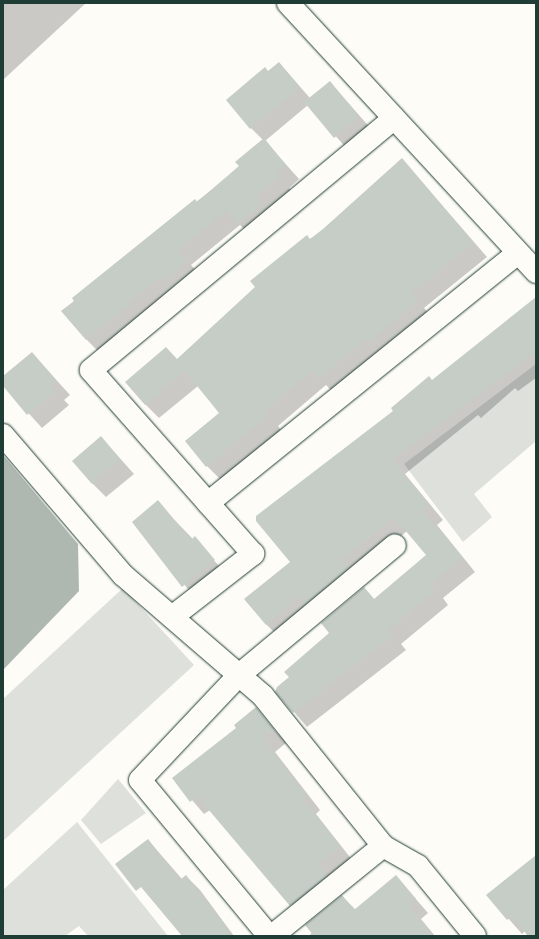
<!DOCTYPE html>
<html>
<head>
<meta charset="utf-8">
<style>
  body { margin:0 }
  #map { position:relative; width:539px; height:939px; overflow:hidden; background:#fdfcf7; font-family:"Architects Daughter",sans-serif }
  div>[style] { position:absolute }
  .green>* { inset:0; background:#dde0db }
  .water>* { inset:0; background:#aeb8b1 }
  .shadow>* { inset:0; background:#0003 }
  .building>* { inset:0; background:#c6cdc7 }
  .roads { filter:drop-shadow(0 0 1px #1f3d34) drop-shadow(0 0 1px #1f3d34) }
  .minor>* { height:22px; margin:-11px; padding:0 11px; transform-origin:11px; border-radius:11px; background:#fdfcf7 }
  span { translate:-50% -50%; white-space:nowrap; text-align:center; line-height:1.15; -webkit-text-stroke:4px #fdfcf7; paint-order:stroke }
  .frame { position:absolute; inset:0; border:4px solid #1f3d34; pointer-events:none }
</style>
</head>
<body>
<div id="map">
  <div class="green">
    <i style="clip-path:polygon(536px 364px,536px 441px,474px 494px,492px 517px,463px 542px,404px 464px)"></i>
    <i style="clip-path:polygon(123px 588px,194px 665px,3px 841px,3px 699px)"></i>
    <i style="clip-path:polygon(118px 779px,146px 813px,101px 844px,81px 820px)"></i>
    <i style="clip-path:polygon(77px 822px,168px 936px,88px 936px,79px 926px,65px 936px,3px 936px,3px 890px)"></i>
  </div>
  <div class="water">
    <i style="clip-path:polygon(3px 455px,78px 544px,79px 591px,3px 670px)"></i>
  </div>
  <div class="shadow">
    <i style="clip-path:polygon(3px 3px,86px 3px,3px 80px)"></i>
    <i style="clip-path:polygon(279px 63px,310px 98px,330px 82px,373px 131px,349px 151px,308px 105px,265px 141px,299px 179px,289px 188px,293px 192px,252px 237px,240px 225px,191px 265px,201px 276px,100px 353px,86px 339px,73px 298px,241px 167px,263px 140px,251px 128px,268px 72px)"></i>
    <i style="clip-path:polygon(402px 159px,487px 257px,424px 308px,431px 316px,333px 392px,326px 385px,278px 426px,281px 430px,221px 480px,207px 466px,221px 413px,198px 386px,159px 418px,145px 404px,178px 360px)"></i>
    <i style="clip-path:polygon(536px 300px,536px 378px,518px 391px,515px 388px,481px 418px,478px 415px,405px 474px,443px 520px,437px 525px,475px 572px,443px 598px,448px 605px,401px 644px,406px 650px,307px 727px,277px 692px,330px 633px,364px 588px,375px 600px,427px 555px,407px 531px,280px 638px,266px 624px,291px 562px,432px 381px)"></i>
    <i style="clip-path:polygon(32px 353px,70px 395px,64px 400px,69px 405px,42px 428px,3px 385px,3px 377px)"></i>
    <i style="clip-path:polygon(101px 437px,134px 474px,106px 497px,92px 483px)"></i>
    <i style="clip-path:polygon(157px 502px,228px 575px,197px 600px,133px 522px)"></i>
    <i style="clip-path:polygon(256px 709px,286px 743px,275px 752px,320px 810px,316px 814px,353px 861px,304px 918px,210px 810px,204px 814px,174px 779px,238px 728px)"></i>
    <i style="clip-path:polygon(148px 840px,182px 879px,186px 876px,200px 890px,234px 936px,188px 936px)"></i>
    <i style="clip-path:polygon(536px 856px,536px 936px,529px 936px,525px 931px,522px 934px,488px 895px)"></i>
    <i style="clip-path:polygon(396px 876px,428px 913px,421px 919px,435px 936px,309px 936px,342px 896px,356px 910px)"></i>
  </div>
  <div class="building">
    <i style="clip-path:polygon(279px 62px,300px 87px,250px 129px,226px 100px,265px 67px,268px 71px)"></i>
    <i style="clip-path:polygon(330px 81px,359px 117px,334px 138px,304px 102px)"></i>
    <i style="clip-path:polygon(264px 138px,286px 165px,276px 173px,279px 177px,256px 197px,262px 204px,238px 224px,226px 210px,178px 250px,187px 261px,164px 281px,160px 277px,86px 340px,61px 311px,74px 301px,72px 298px,195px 199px,197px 202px,239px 166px,235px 162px)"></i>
    <i style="clip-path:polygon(402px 158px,474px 243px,411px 293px,418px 301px,368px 342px,365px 339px,319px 379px,312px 371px,264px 411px,268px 415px,206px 467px,185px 441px,219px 413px,185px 371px,145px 405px,125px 382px,166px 347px,177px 359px,255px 287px,250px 281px,307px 235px,310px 239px,323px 229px)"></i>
    <i style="clip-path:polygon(536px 297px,536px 351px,392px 459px,430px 506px,423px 511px,462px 557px,430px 584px,435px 591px,388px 630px,393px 636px,293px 713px,275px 692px,277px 687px,289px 677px,284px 672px,329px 633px,321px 623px,364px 587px,374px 599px,426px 555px,394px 517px,342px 560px,348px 568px,305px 604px,300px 596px,266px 625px,244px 599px,290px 562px,256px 521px,256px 516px,393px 411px,391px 408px,429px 376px,432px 380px)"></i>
    <i style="clip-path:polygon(32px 352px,56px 380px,50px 385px,56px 391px,27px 415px,3px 386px,3px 376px)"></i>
    <i style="clip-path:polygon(101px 436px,120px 459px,92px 484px,72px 461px)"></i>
    <i style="clip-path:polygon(158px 500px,191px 540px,195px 536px,215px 560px,182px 587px,132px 522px)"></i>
    <i style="clip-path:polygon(256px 707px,274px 729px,263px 738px,307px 796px,303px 800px,341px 847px,318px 865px,327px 876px,290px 906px,197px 796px,190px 802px,172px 778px,236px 728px,234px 725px)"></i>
    <i style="clip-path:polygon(148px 839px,180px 880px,186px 875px,232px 936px,182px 936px,141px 887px,136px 891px,115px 864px)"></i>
    <i style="clip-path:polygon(536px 855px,536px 936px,528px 936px,512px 916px,507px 920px,486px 895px)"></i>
    <i style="clip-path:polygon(396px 875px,416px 899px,409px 905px,434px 936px,314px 936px,305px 925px,342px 895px,354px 910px)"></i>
  </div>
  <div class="roads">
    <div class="minor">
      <i style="left:288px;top:3px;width:366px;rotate:47.3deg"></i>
      <i style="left:3px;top:435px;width:184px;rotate:49.4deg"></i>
      <i style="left:123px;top:575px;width:185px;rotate:40.8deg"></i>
      <i style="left:263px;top:696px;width:192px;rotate:51.3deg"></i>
      <i style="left:383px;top:846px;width:40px;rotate:29.7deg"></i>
      <i style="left:418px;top:866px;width:90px;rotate:50.8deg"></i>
      <i style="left:208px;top:503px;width:398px;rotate:-38.9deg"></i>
      <i style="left:172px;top:617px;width:103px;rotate:-37.9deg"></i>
      <i style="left:253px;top:554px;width:245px;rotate:-131.4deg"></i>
      <i style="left:91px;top:370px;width:394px;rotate:-39.7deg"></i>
      <i style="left:269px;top:936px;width:202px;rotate:-129.6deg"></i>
      <i style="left:140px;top:780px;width:143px;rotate:-46.7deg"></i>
      <i style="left:238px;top:676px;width:204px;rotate:-39.8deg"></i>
      <i style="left:272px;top:936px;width:143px;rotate:-39deg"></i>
    </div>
  </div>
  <div class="frame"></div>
</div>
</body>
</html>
